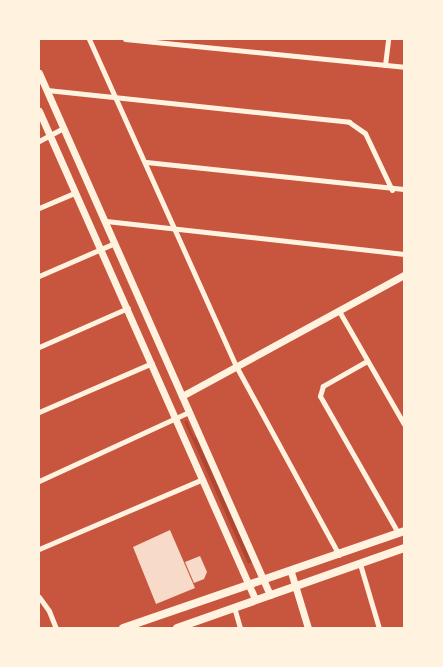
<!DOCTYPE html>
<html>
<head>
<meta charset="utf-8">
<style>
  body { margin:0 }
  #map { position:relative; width:443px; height:667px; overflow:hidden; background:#c8553d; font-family:"IBM Plex Sans",sans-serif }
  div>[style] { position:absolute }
  .green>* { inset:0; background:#ae4732 }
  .building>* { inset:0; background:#f7dbc8 }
  .minor>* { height:5px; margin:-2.5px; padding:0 2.5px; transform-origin:2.5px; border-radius:2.5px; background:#fff3e0 }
  .tertiary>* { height:7px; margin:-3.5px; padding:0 3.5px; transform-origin:3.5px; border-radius:3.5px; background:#fff3e0 }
  .secondary>* { height:8px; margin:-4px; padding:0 4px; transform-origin:4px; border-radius:4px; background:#fff3e0 }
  span { translate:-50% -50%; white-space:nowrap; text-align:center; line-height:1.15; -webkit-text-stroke:5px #fff3e0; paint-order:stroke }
  .frame { position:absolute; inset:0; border:40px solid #fff3e0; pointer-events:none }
</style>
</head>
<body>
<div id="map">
  <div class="green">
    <i style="clip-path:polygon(184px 421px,187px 421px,194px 437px,198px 438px,253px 562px,248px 564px)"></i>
  </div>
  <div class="building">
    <i style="clip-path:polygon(170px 530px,195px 588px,156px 604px,133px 547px)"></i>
    <i style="clip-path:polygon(200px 556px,207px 572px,204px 579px,194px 583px,185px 562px)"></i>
  </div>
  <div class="minor">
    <i style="left:89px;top:39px;width:359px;rotate:65.8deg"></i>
    <i style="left:236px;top:366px;width:215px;rotate:61.4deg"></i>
    <i style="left:125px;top:39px;width:280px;rotate:5.7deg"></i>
    <i style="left:385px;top:65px;width:26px;rotate:-83deg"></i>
    <i style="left:47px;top:90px;width:304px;rotate:6deg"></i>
    <i style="left:349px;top:122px;width:19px;rotate:35deg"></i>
    <i style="left:365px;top:133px;width:63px;rotate:64.7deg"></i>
    <i style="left:39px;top:141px;width:26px;rotate:-28deg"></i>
    <i style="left:146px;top:162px;width:259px;rotate:6deg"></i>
    <i style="left:39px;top:208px;width:38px;rotate:-23deg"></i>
    <i style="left:106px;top:221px;width:300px;rotate:6.3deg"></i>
    <i style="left:39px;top:276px;width:83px;rotate:-23.5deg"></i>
    <i style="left:339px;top:311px;width:130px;rotate:60.1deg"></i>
    <i style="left:39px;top:347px;width:97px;rotate:-23.7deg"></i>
    <i style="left:367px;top:361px;width:51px;rotate:150.4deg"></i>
    <i style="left:323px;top:386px;width:10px;rotate:107deg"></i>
    <i style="left:320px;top:396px;width:158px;rotate:60.3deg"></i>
    <i style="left:39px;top:412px;width:123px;rotate:-23.4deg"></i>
    <i style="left:39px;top:481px;width:165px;rotate:-24.7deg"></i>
    <i style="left:39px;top:549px;width:178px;rotate:-23.1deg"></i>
    <i style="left:360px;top:564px;width:67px;rotate:73.5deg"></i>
    <i style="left:39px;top:597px;width:17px;rotate:54deg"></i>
    <i style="left:49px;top:611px;width:18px;rotate:68deg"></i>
    <i style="left:234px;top:607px;width:22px;rotate:74deg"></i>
  </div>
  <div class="tertiary">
    <i style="left:39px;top:73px;width:571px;rotate:66.13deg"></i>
    <i style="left:39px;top:111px;width:534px;rotate:66.12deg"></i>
    <i style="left:182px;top:396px;width:253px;rotate:-28.6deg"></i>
    <i style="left:291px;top:572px;width:59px;rotate:73.1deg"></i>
  </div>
  <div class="secondary">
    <i style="left:123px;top:628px;width:297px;rotate:-19deg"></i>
    <i style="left:177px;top:628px;width:241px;rotate:-19.4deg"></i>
  </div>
  <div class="frame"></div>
</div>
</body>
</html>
